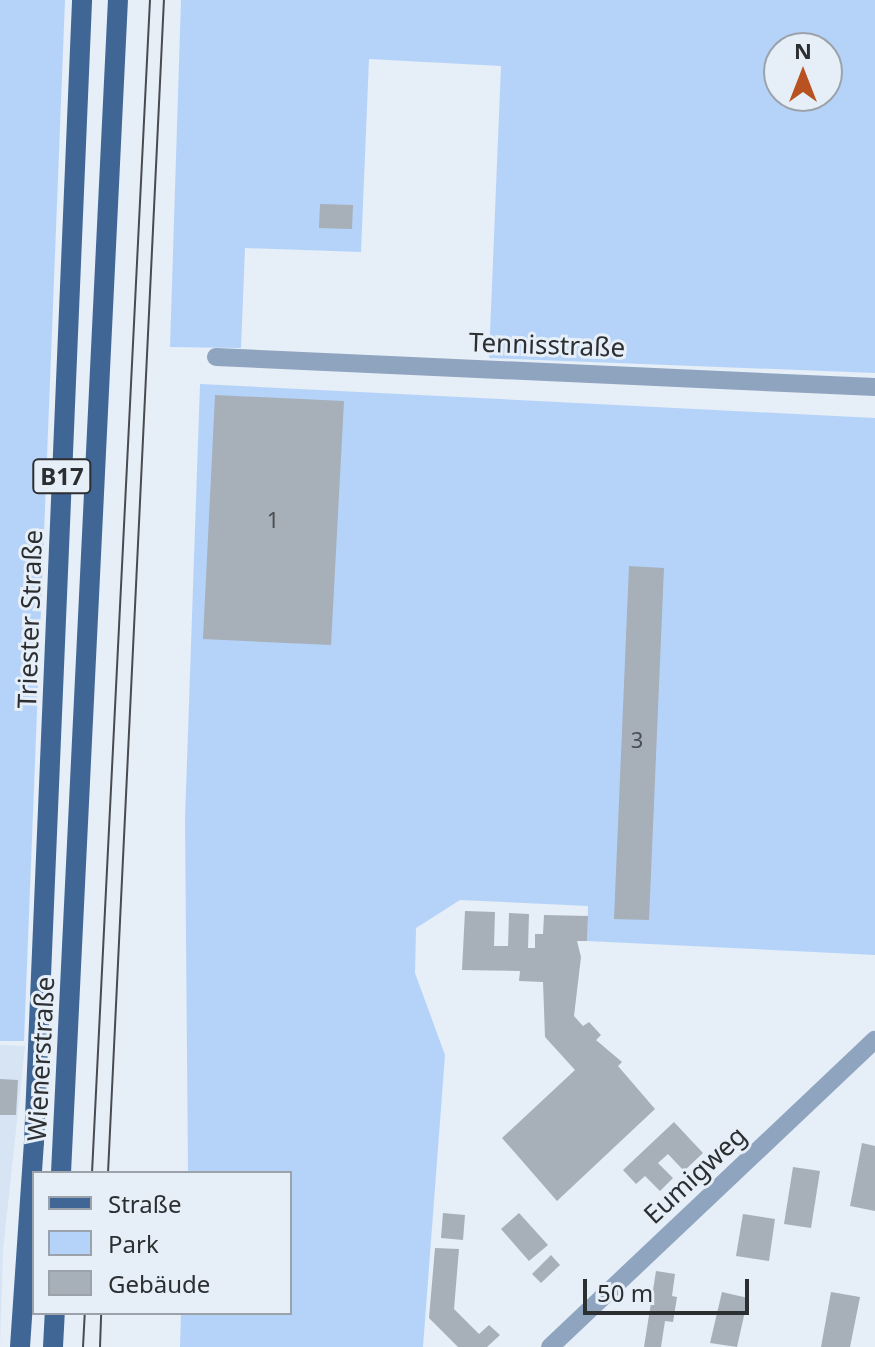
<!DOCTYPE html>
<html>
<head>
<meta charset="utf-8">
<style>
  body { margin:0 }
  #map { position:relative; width:875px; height:1347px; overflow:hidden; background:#e6eef8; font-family:"Noto Sans",sans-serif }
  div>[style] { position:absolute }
  .built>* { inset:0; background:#d7e4f4 }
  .green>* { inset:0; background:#b5d3f8 }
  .building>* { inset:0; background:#a7afb9 }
  .street>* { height:18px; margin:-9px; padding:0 9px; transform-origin:9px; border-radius:9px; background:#8fa4bf }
  .primary>* { height:20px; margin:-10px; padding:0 10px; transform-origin:10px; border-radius:10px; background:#3f6694 }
  .tram>* { height:2px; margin:-1px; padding:0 1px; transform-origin:1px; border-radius:1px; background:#484b4f }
  span { translate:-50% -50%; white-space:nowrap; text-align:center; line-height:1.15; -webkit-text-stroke:6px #e6eef8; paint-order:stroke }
  .number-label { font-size:22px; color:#4b4f54 }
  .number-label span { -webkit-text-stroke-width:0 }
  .shield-label span { padding:2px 6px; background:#e6eef8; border:2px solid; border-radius:6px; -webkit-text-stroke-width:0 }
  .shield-label { font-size:24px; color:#2c2f32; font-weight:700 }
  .street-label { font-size:26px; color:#2c2f32 }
  .legend { position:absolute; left:32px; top:1171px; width:260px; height:144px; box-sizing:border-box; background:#e6eef8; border:2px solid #9ca2a9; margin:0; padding:10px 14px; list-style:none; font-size:24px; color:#2c2f32 }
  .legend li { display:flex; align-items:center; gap:16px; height:40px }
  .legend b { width:40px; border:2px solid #9ca2a9 }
  .north { position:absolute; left:763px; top:32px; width:80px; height:80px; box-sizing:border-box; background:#e6eef8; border:2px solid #9ca2a9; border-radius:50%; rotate:0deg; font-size:22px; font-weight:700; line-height:32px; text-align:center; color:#2c2f32 }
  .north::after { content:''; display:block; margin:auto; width:28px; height:36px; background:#b85321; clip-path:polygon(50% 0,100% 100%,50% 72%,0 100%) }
  .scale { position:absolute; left:583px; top:1279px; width:166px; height:36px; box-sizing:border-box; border:4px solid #2c2f32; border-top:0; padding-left:10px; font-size:24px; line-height:28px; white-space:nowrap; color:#2c2f32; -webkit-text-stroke:6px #e6eef8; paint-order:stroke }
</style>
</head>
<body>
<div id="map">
  <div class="built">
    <i style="clip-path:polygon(0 1045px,25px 1046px,3px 1251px,0 1346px)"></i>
  </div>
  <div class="green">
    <i style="clip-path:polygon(0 0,65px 0,24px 1041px,0 1041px)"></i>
    <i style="clip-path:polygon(evenodd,181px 0,875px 0,875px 373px,489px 358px,501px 66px,369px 59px,361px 252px,245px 248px,241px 348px,170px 347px,181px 0,779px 48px,827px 48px,827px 96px,779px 96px,779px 48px)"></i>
    <i style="clip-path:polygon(200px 384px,875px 418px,875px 955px,587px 941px,588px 906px,460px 900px,416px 928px,415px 973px,445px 1055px,423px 1347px,180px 1347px,181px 1313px,290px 1313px,290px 1173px,188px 1173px,185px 819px)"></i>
  </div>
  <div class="building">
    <i style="clip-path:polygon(320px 204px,353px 205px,352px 229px,319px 228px)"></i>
    <i style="clip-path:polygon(215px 395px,344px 401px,331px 645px,203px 639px)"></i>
    <i style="clip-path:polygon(629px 566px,664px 568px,649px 920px,614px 919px)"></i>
    <i style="clip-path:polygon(465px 911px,495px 912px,494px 946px,508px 946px,509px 913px,529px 914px,528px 948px,535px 948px,535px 934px,543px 934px,544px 915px,588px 916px,587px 941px,577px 941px,581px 957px,574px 1016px,583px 1026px,589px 1022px,601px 1035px,596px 1040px,622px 1062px,618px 1066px,655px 1109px,557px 1201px,502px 1138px,575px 1070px,545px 1037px,543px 982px,519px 981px,520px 971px,462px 970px)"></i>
    <i style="clip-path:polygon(0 1079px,18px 1080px,16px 1115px,0 1115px)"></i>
    <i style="clip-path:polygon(674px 1122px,703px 1153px,684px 1171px,668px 1154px,658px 1163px,673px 1178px,660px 1191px,645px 1176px,636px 1184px,623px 1170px)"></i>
    <i style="clip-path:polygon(862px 1143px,875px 1146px,875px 1211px,850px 1206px)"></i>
    <i style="clip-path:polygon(793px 1167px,820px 1171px,811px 1228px,784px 1224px)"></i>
    <i style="clip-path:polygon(443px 1213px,465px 1215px,463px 1240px,441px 1238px)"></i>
    <i style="clip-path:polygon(519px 1213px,548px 1245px,529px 1261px,501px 1229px)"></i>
    <i style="clip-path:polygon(743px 1214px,775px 1219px,769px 1261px,736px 1256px)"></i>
    <i style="clip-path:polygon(435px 1248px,459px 1249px,454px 1309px,479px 1334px,489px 1325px,500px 1335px,487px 1347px,458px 1347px,429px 1318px)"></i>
    <i style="clip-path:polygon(551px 1255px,560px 1265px,541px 1283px,532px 1274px)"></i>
    <i style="clip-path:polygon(656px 1271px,675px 1274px,672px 1296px,677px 1297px,673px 1322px,665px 1321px,661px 1347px,644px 1347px)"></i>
    <i style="clip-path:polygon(722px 1292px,748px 1298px,737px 1347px,710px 1343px)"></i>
    <i style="clip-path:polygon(831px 1292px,860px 1297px,850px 1347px,821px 1347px)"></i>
  </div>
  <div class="street">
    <i style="left:216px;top:357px;width:660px;rotate:2.61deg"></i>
    <i style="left:550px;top:1347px;width:447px;rotate:-43.4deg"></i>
  </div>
  <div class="primary">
    <i style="left:61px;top:1173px;width:1174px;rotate:-87.22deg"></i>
    <i style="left:20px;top:1347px;width:205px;rotate:-86.1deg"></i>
    <i style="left:34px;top:1142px;width:1143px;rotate:-87.59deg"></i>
    <i style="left:53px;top:1347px;width:34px;rotate:-87deg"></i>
  </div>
  <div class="tram">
    <i style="left:92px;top:1173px;width:1174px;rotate:-87.17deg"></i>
    <i style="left:108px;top:1173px;width:1174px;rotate:-87.27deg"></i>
    <i style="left:83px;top:1347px;width:34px;rotate:-87deg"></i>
    <i style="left:100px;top:1347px;width:34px;rotate:-88deg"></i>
  </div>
  <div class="number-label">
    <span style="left:273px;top:520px">1</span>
    <span style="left:637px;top:740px">3</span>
  </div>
  <div class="shield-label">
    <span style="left:62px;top:476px">B17</span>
  </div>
  <div class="street-label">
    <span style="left:547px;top:345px;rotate:2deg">Tennisstraße</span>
    <span style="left:30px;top:619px;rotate:-88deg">Triester Straße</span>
    <span style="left:41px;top:1059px;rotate:-87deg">Wienerstraße</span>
    <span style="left:695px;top:1175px;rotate:-43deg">Eumigweg</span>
  </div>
  <ul class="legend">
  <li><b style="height:10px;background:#3f6694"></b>Straße</li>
  <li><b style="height:22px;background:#b5d3f8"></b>Park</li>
  <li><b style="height:22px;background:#a7afb9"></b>Gebäude</li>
  </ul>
  <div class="north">N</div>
  <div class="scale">50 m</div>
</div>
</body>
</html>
